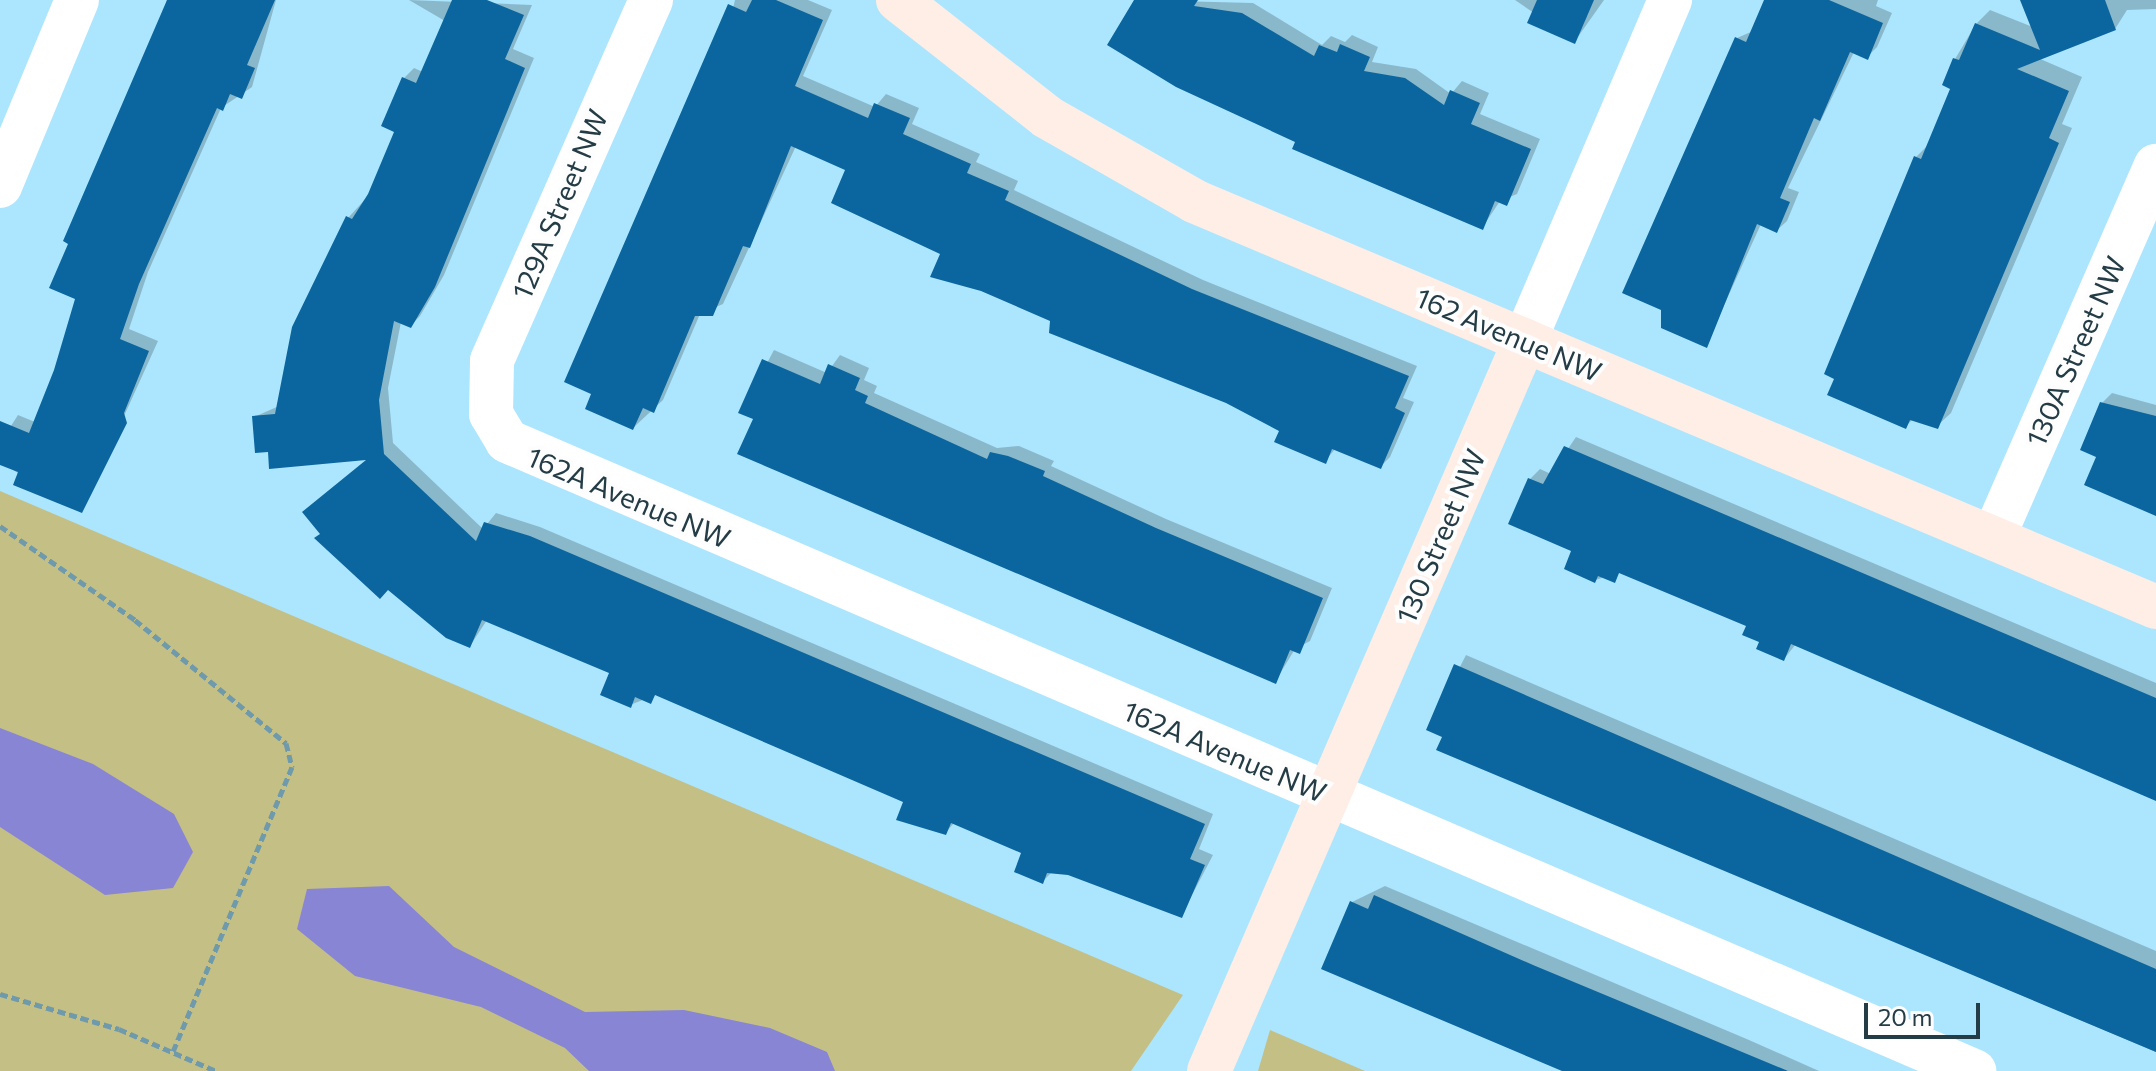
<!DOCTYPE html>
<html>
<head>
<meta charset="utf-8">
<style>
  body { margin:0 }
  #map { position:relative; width:2156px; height:1071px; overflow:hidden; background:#ace6fe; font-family:Commissioner,sans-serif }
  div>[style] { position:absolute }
  .green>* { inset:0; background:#c4bf85 }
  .water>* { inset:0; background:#8885d5 }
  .shadow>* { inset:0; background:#0003 }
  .building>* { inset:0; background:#0b669f }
  .path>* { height:5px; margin-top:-2.5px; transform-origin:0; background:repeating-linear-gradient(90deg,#6f9aab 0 8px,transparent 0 12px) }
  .street>* { height:44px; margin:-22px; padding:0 22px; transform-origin:22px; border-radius:22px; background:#fff }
  .secondary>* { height:44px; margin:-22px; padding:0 22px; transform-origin:22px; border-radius:22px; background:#ffeee6 }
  span { translate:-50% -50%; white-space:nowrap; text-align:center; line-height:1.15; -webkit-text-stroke:8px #fdfdfd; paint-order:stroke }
  .street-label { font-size:28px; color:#243c45 }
  .scale { position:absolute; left:1864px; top:1003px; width:116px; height:36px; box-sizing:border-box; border:4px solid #243c45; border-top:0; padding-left:10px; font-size:24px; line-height:28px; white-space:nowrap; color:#243c45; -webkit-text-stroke:6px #fdfdfd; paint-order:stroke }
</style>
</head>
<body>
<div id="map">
  <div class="green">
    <i style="clip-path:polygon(0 491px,1183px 995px,1131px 1071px,0 1071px)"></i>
    <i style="clip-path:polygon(1270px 1030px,1365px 1071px,1258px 1071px)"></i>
  </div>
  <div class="water">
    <i style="clip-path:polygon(0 728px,93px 764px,174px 814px,193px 852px,173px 888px,105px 895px,0 827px)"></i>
    <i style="clip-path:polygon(389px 886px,454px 947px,585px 1012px,684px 1010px,770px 1028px,827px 1052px,835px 1071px,589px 1071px,565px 1048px,481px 1007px,355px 976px,297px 929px,307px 889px)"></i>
  </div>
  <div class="shadow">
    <i style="clip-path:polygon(167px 0,276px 0,252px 87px,221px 108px,148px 272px,129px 329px,158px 341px,81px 511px,0 462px,0 443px,18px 415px,35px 422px,56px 371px)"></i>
    <i style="clip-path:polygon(409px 0,532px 5px,513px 49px,534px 58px,444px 275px,420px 316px,410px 326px,401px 322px,388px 388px,393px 443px,483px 529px,496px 513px,540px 527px,1213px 814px,1199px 849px,1213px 855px,1181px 916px,1069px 873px,1053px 871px,1042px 882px,1024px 852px,955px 822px,946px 832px,906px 801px,658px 694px,630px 705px,612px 672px,487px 620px,470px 646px,322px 533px,305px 512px,369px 458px,269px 449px,254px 417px,279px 406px,348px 218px,369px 195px,397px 131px,404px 78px,414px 68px,423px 72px,445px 21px)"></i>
    <i style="clip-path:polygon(735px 0,808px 0,832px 10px,803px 76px,875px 107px,886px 94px,919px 108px,912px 124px,980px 154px,976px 162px,1018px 181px,1014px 190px,1203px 280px,1417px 366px,1403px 398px,1414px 402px,1390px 457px,1380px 467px,1336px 448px,1325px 461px,1281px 430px,943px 253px,848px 169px,796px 146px,723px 304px,700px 314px,663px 400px,633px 428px)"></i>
    <i style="clip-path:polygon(1139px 0,1253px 3px,1322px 45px,1331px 36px,1345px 42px,1352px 35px,1378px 47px,1372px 62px,1416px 69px,1451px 94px,1462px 81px,1489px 93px,1480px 114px,1540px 139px,1517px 194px,1500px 201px,1482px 228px,1298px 141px)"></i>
    <i style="clip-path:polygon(1515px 0,1604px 0,1575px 41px)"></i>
    <i style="clip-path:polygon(1767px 0,1878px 0,1876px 6px,1892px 13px,1877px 47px,1867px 57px,1854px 52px,1788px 188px,1799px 192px,1787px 221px,1776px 231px,1761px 224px,1706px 345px,1737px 38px,1753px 31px)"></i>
    <i style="clip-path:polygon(2025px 0,2156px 0,2156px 9px,2127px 10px,2115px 29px,2038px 58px,2082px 77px,2062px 124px,2072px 128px,1951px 413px,1937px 426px,1913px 419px,1906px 426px,1916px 157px,1930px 143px,1953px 88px,1955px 59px,1976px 24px,1990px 10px,2035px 28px)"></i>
    <i style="clip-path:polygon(774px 350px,827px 373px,840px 355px,869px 368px,864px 380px,877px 386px,874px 393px,997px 448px,1019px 446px,1054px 461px,1051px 466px,1166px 519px,1332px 588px,1310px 641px,1295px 649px,1275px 682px,741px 412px)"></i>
    <i style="clip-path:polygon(2112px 393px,2156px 405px,2156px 513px,2098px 456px,2102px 403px)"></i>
    <i style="clip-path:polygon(1576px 437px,2156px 683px,2156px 798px,1796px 644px,1784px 659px,1749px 625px,1623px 572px,1595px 580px,1530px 479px,1540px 469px,1551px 474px)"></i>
    <i style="clip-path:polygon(1466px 655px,2156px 951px,2156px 1052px,1439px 749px,1444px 736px,1428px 729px)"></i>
    <i style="clip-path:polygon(1385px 886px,1749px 1040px,1819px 1071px,1572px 1071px,1352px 902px)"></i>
  </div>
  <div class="building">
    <i style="clip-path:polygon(167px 0,275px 0,247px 65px,255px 68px,242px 99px,230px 94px,223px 111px,217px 108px,139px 284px,120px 339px,149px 351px,124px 413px,127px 423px,82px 513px,13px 485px,18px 472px,0 465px,0 421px,29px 433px,54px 370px,75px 299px,49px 288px,68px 244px,63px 241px)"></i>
    <i style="clip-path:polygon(452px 0,487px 0,524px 15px,505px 59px,525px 68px,435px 287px,411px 328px,394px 321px,379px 400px,384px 454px,476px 541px,484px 522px,530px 536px,1205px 824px,1190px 859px,1205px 865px,1182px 918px,1068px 875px,1047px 873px,1043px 884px,1014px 872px,1021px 853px,951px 823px,946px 835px,896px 820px,903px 802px,655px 695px,651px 704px,635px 697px,631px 708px,600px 695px,609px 673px,482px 620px,470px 648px,446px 638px,388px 590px,380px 599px,314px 538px,320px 534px,302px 512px,366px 460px,269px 469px,268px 452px,255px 453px,252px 416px,275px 414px,292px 327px,346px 216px,352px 219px,368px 194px,394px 132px,381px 126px,402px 77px,416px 83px)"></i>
    <i style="clip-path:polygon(752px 0,776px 0,823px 20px,795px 86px,868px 118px,874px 103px,910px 118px,903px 134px,971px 164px,967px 173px,1009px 191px,1005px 200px,1192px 289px,1409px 376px,1395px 408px,1405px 413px,1381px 469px,1332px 449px,1326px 464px,1274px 442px,1279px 431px,1226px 403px,1049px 333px,1050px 321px,981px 291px,930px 277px,940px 254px,831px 203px,845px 170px,791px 146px,750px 248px,743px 246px,713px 316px,695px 316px,654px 413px,643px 408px,633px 430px,585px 409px,591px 394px,564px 382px,728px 4px,746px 12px)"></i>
    <i style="clip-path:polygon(1134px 0,1198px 0,1194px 6px,1242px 13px,1314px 56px,1319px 45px,1337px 52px,1340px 44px,1370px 57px,1364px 71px,1405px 78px,1444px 105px,1450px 90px,1480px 103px,1471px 124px,1531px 149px,1507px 206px,1495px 201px,1483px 230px,1292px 149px,1295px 142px,1176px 87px,1107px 45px)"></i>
    <i style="clip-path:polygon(1537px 0,1594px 0,1575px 44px,1527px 23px)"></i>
    <i style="clip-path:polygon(1764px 0,1829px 0,1883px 23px,1868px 60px,1850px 52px,1820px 121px,1814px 118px,1780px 198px,1790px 202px,1777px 233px,1757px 224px,1707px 348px,1661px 328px,1661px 310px,1622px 293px,1735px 37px,1746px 42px)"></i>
    <i style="clip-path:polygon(2020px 0,2105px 0,2116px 30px,2017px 69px,2069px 91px,2049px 138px,2059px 143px,1938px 429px,1910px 420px,1906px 429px,1827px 395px,1834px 379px,1824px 374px,1914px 156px,1921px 159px,1950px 89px,1942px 85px,1953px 58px,1959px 60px,1975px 23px,2040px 50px)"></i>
    <i style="clip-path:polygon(762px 359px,820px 384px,828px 364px,860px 378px,855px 390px,868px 396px,865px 403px,987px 459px,990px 452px,1008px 456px,1045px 471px,1043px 476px,1156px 528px,1323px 598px,1300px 654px,1290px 650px,1276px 684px,737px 454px,753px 419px,738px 413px)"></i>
    <i style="clip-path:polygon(2100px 402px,2156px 416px,2156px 516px,2084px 485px,2096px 457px,2080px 450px)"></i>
    <i style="clip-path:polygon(1564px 446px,2156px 698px,2156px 801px,1791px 644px,1784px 661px,1756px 649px,1759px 642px,1742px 635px,1746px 626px,1619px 573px,1615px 583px,1598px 576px,1595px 583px,1564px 569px,1571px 551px,1508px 524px,1528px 478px,1543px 484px)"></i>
    <i style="clip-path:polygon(1454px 664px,2156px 969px,2156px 1052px,1436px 750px,1442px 737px,1426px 730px)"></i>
    <i style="clip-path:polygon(1374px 895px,1533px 965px,1788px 1071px,1562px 1071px,1321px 969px,1350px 901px,1368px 909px)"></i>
  </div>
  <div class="path">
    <i style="left:0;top:526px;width:165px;rotate:34.8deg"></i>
    <i style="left:135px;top:620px;width:195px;rotate:39.2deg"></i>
    <i style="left:286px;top:743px;width:25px;rotate:76deg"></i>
    <i style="left:292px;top:767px;width:308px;rotate:112.7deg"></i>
    <i style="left:0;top:994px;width:124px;rotate:16.4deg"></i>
    <i style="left:119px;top:1029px;width:106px;rotate:23.4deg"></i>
  </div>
  <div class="street">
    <i style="left:651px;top:0;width:394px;rotate:113.8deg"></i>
    <i style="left:492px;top:361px;width:53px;rotate:91.1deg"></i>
    <i style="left:491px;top:414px;width:31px;rotate:59deg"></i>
    <i style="left:507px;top:441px;width:1597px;rotate:23.24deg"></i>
    <i style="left:0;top:186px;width:201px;rotate:-67.5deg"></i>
    <i style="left:1525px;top:340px;width:370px;rotate:-66.9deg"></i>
    <i style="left:1994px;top:536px;width:404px;rotate:-66.4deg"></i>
  </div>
  <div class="secondary">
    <i style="left:898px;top:0;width:189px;rotate:38.1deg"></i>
    <i style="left:1047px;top:117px;width:169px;rotate:29.7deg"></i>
    <i style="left:1194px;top:201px;width:1044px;rotate:22.88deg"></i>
    <i style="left:1209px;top:1071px;width:796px;rotate:-66.62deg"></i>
  </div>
  <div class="street-label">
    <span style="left:559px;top:204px;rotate:-67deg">129A Street NW</span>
    <span style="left:1509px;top:334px;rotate:23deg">162 Avenue NW</span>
    <span style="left:2075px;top:351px;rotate:-66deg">130A Street NW</span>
    <span style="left:629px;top:497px;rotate:23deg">162A Avenue NW</span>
    <span style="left:1440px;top:536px;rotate:-67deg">130 Street NW</span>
    <span style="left:1225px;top:751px;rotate:23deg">162A Avenue NW</span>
  </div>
  <div class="scale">20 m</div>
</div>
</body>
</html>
